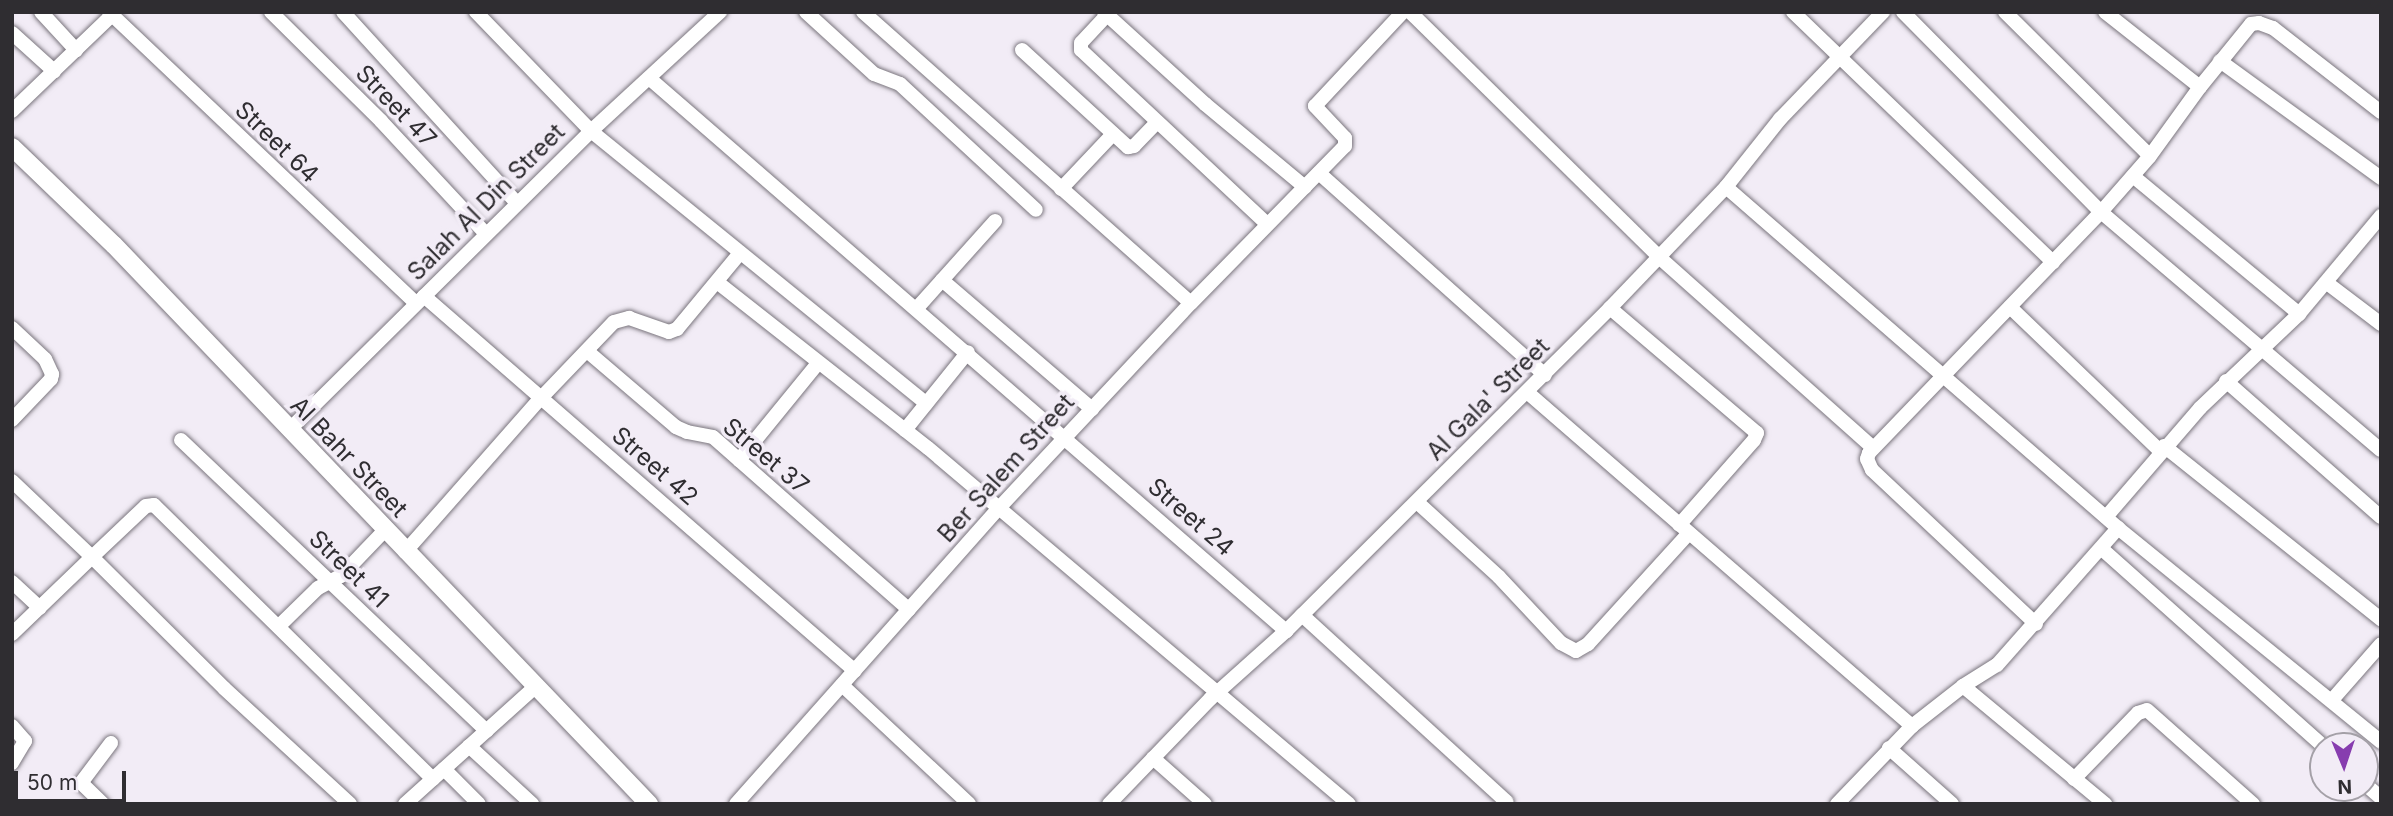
<!DOCTYPE html>
<html>
<head>
<meta charset="utf-8">
<style>
  body { margin:0 }
  #map { position:relative; width:2393px; height:816px; overflow:hidden; background:#f2ecf6; font-family:Inter,sans-serif }
  div>[style] { position:absolute }
  .roads { filter:drop-shadow(0 0 2px #7a757d) drop-shadow(0 0 2px #7a757d) }
  .minor>* { height:14px; margin:-7px; padding:0 7px; transform-origin:7px; border-radius:7px; background:#fff }
  .tertiary>* { height:18px; margin:-9px; padding:0 9px; transform-origin:9px; border-radius:9px; background:#fff }
  span { translate:-50% -50%; white-space:nowrap; text-align:center; line-height:1.15; -webkit-text-stroke:7px #f2ecf6; paint-order:stroke }
  .street-label { font-size:24px; color:#2f2d31 }
  .frame { position:absolute; inset:0; border:14px solid #2f2d31; pointer-events:none }
  .north { position:absolute; left:2309px; top:732px; width:70px; height:70px; box-sizing:border-box; background:#f2ecf6; border:2px solid #a4a0a7; border-radius:50%; rotate:178deg; font-size:19px; font-weight:700; line-height:28px; text-align:center; color:#2f2d31 }
  .north::after { content:''; display:block; margin:auto; width:24px; height:32px; background:#873daf; clip-path:polygon(50% 0,100% 100%,50% 72%,0 100%) }
  .scale { position:absolute; left:14px; top:771px; width:112px; height:32px; box-sizing:border-box; border:4px solid #2f2d31; border-top:0; padding-left:9px; font-size:21px; line-height:24px; white-space:nowrap; color:#2f2d31; -webkit-text-stroke:5px #f2ecf6; paint-order:stroke }
</style>
</head>
<body>
<div id="map">
  <div class="roads">
    <div class="minor">
      <i style="left:41px;top:12px;width:52px;rotate:47.4deg"></i>
      <i style="left:109px;top:12px;width:423px;rotate:43.5deg"></i>
      <i style="left:271px;top:12px;width:155px;rotate:44.7deg"></i>
      <i style="left:381px;top:121px;width:154px;rotate:47.1deg"></i>
      <i style="left:343px;top:12px;width:258px;rotate:47.7deg"></i>
      <i style="left:476px;top:12px;width:165px;rotate:46deg"></i>
      <i style="left:591px;top:131px;width:432px;rotate:39.1deg"></i>
      <i style="left:806px;top:12px;width:92px;rotate:42.4deg"></i>
      <i style="left:874px;top:74px;width:28px;rotate:21deg"></i>
      <i style="left:900px;top:84px;width:185px;rotate:42.8deg"></i>
      <i style="left:863px;top:12px;width:438px;rotate:41.6deg"></i>
      <i style="left:1104px;top:12px;width:137px;rotate:42.3deg"></i>
      <i style="left:1205px;top:104px;width:130px;rotate:39.7deg"></i>
      <i style="left:1410px;top:12px;width:351px;rotate:44.5deg"></i>
      <i style="left:1660px;top:258px;width:285px;rotate:41.7deg"></i>
      <i style="left:1793px;top:12px;width:361px;rotate:43.9deg"></i>
      <i style="left:1903px;top:12px;width:281px;rotate:45.3deg"></i>
      <i style="left:2101px;top:212px;width:367px;rotate:40.4deg"></i>
      <i style="left:2005px;top:12px;width:204px;rotate:44.8deg"></i>
      <i style="left:2105px;top:12px;width:121px;rotate:38.3deg"></i>
      <i style="left:1107px;top:15px;width:38px;rotate:133deg"></i>
      <i style="left:1081px;top:43px;width:7px;rotate:90deg"></i>
      <i style="left:1081px;top:50px;width:255px;rotate:43.1deg"></i>
      <i style="left:12px;top:33px;width:57px;rotate:42.1deg"></i>
      <i style="left:1022px;top:50px;width:144px;rotate:42.5deg"></i>
      <i style="left:1128px;top:147px;width:6px;rotate:-9deg"></i>
      <i style="left:1134px;top:146px;width:33px;rotate:-46deg"></i>
      <i style="left:2220px;top:61px;width:199px;rotate:36deg"></i>
      <i style="left:649px;top:78px;width:844px;rotate:40.96deg"></i>
      <i style="left:12px;top:111px;width:139px;rotate:-43.8deg"></i>
      <i style="left:1319px;top:173px;width:303px;rotate:41.8deg"></i>
      <i style="left:2133px;top:176px;width:216px;rotate:39.7deg"></i>
      <i style="left:1726px;top:187px;width:520px;rotate:41.02deg"></i>
      <i style="left:2118px;top:528px;width:339px;rotate:39.1deg"></i>
      <i style="left:1061px;top:189px;width:76px;rotate:-46.6deg"></i>
      <i style="left:942px;top:280px;width:198px;rotate:40.7deg"></i>
      <i style="left:717px;top:282px;width:268px;rotate:38.2deg"></i>
      <i style="left:928px;top:448px;width:551px;rotate:40.22deg"></i>
      <i style="left:2327px;top:283px;width:68px;rotate:37.2deg"></i>
      <i style="left:424px;top:296px;width:571px;rotate:41.03deg"></i>
      <i style="left:2010px;top:307px;width:208px;rotate:43.8deg"></i>
      <i style="left:917px;top:308px;width:117px;rotate:-48.1deg"></i>
      <i style="left:1610px;top:308px;width:193px;rotate:40.4deg"></i>
      <i style="left:1757px;top:433px;width:8px;rotate:113deg"></i>
      <i style="left:1754px;top:440px;width:113px;rotate:131.4deg"></i>
      <i style="left:12px;top:328px;width:45px;rotate:43.2deg"></i>
      <i style="left:45px;top:359px;width:17px;rotate:65deg"></i>
      <i style="left:52px;top:374px;width:5px;rotate:101deg"></i>
      <i style="left:51px;top:379px;width:57px;rotate:133.6deg"></i>
      <i style="left:587px;top:351px;width:117px;rotate:40.5deg"></i>
      <i style="left:676px;top:427px;width:12px;rotate:24deg"></i>
      <i style="left:687px;top:432px;width:26px;rotate:11deg"></i>
      <i style="left:713px;top:437px;width:261px;rotate:41.4deg"></i>
      <i style="left:2226px;top:381px;width:206px;rotate:41.3deg"></i>
      <i style="left:1527px;top:392px;width:510px;rotate:40.94deg"></i>
      <i style="left:289px;top:430px;width:425px;rotate:-44.7deg"></i>
      <i style="left:591px;top:131px;width:176px;rotate:-42.7deg"></i>
      <i style="left:905px;top:430px;width:100px;rotate:-51.1deg"></i>
      <i style="left:181px;top:440px;width:422px;rotate:43.6deg"></i>
      <i style="left:2164px;top:446px;width:278px;rotate:38.6deg"></i>
      <i style="left:739px;top:460px;width:125px;rotate:-50.8deg"></i>
      <i style="left:12px;top:481px;width:110px;rotate:43.5deg"></i>
      <i style="left:92px;top:557px;width:111px;rotate:136.1deg"></i>
      <i style="left:1417px;top:502px;width:111px;rotate:42.4deg"></i>
      <i style="left:1499px;top:577px;width:91px;rotate:46.8deg"></i>
      <i style="left:1561px;top:643px;width:17px;rotate:28deg"></i>
      <i style="left:1576px;top:651px;width:14px;rotate:-30deg"></i>
      <i style="left:1588px;top:644px;width:150px;rotate:-47.7deg"></i>
      <i style="left:2106px;top:517px;width:144px;rotate:-49.2deg"></i>
      <i style="left:2200px;top:408px;width:137px;rotate:-43.5deg"></i>
      <i style="left:2299px;top:314px;width:128px;rotate:-50.1deg"></i>
      <i style="left:2102px;top:549px;width:296px;rotate:41.7deg"></i>
      <i style="left:405px;top:552px;width:205px;rotate:-48.6deg"></i>
      <i style="left:541px;top:398px;width:105px;rotate:-46.2deg"></i>
      <i style="left:614px;top:322px;width:16px;rotate:-15deg"></i>
      <i style="left:629px;top:318px;width:42px;rotate:19.3deg"></i>
      <i style="left:669px;top:332px;width:9px;rotate:-21deg"></i>
      <i style="left:677px;top:329px;width:99px;rotate:-50.3deg"></i>
      <i style="left:12px;top:582px;width:38px;rotate:43deg"></i>
      <i style="left:1302px;top:615px;width:277px;rotate:42.4deg"></i>
      <i style="left:2036px;top:624px;width:225px;rotate:-136.8deg"></i>
      <i style="left:1872px;top:470px;width:12px;rotate:-114deg"></i>
      <i style="left:1867px;top:459px;width:6px;rotate:-72deg"></i>
      <i style="left:1869px;top:453px;width:335px;rotate:-46.1deg"></i>
      <i style="left:2101px;top:212px;width:74px;rotate:-48.8deg"></i>
      <i style="left:2150px;top:156px;width:85px;rotate:-54.1deg"></i>
      <i style="left:2200px;top:87px;width:81px;rotate:-51deg"></i>
      <i style="left:2251px;top:24px;width:8px;rotate:-7deg"></i>
      <i style="left:2259px;top:23px;width:15px;rotate:20deg"></i>
      <i style="left:2273px;top:28px;width:137px;rotate:37.9deg"></i>
      <i style="left:279px;top:626px;width:54px;rotate:-44.3deg"></i>
      <i style="left:318px;top:588px;width:26px;rotate:-28deg"></i>
      <i style="left:341px;top:576px;width:64px;rotate:-46.3deg"></i>
      <i style="left:842px;top:685px;width:174px;rotate:43.1deg"></i>
      <i style="left:1963px;top:686px;width:185px;rotate:39.7deg"></i>
      <i style="left:2332px;top:700px;width:74px;rotate:-48.8deg"></i>
      <i style="left:12px;top:726px;width:20px;rotate:49deg"></i>
      <i style="left:25px;top:741px;width:26px;rotate:121deg"></i>
      <i style="left:469px;top:746px;width:86px;rotate:42.6deg"></i>
      <i style="left:1889px;top:748px;width:84px;rotate:41.6deg"></i>
      <i style="left:1153px;top:758px;width:69px;rotate:41.5deg"></i>
      <i style="left:444px;top:769px;width:49px;rotate:45deg"></i>
      <i style="left:2074px;top:779px;width:92px;rotate:-45.9deg"></i>
      <i style="left:2138px;top:713px;width:9px;rotate:-18deg"></i>
      <i style="left:2147px;top:710px;width:142px;rotate:41.6deg"></i>
      <i style="left:2365px;top:784px;width:21px;rotate:41deg"></i>
      <i style="left:103px;top:804px;width:30px;rotate:-136deg"></i>
      <i style="left:81px;top:783px;width:50px;rotate:-53.1deg"></i>
      <i style="left:350px;top:804px;width:171px;rotate:-137.4deg"></i>
      <i style="left:224px;top:688px;width:186px;rotate:-135.2deg"></i>
      <i style="left:92px;top:557px;width:74px;rotate:-43.4deg"></i>
      <i style="left:146px;top:506px;width:8px;rotate:-7deg"></i>
      <i style="left:154px;top:505px;width:391px;rotate:44.5deg"></i>
      <i style="left:405px;top:804px;width:176px;rotate:-42deg"></i>
      <i style="left:736px;top:804px;width:396px;rotate:-48.4deg"></i>
      <i style="left:999px;top:508px;width:281px;rotate:-46.9deg"></i>
      <i style="left:1191px;top:303px;width:220px;rotate:-45.6deg"></i>
      <i style="left:1345px;top:146px;width:8px;rotate:-90deg"></i>
      <i style="left:1345px;top:138px;width:44px;rotate:-133.2deg"></i>
      <i style="left:1315px;top:106px;width:129px;rotate:-46.9deg"></i>
      <i style="left:1109px;top:804px;width:147px;rotate:-46.1deg"></i>
      <i style="left:1211px;top:698px;width:101px;rotate:-41.8deg"></i>
      <i style="left:1286px;top:631px;width:457px;rotate:-44.9deg"></i>
      <i style="left:1610px;top:308px;width:168px;rotate:-46.2deg"></i>
      <i style="left:1726px;top:187px;width:87px;rotate:-51.5deg"></i>
      <i style="left:1780px;top:119px;width:149px;rotate:-46.1deg"></i>
      <i style="left:1837px;top:804px;width:108px;rotate:-46.1deg"></i>
      <i style="left:1912px;top:726px;width:65px;rotate:-38.1deg"></i>
      <i style="left:1963px;top:686px;width:40px;rotate:-32deg"></i>
      <i style="left:1997px;top:665px;width:183px;rotate:-48.5deg"></i>
    </div>
    <div class="tertiary">
      <i style="left:12px;top:147px;width:141px;rotate:43.9deg"></i>
      <i style="left:114px;top:245px;width:774px;rotate:46.26deg"></i>
    </div>
  </div>
  <div class="street-label">
    <span style="left:396px;top:106px;rotate:46deg">Street 47</span>
    <span style="left:277px;top:142px;rotate:44deg">Street 64</span>
    <span style="left:486px;top:202px;rotate:-45deg">Salah Al Din Street</span>
    <span style="left:1488px;top:399px;rotate:-45deg">Al Gala' Street</span>
    <span style="left:766px;top:456px;rotate:40deg">Street 37</span>
    <span style="left:349px;top:457px;rotate:46deg">Al Bahr Street</span>
    <span style="left:655px;top:466px;rotate:41deg">Street 42</span>
    <span style="left:1006px;top:468px;rotate:-48deg">Ber Salem Street</span>
    <span style="left:1191px;top:517px;rotate:41deg">Street 24</span>
    <span style="left:349px;top:569px;rotate:44deg">Street 41</span>
  </div>
  <div class="frame"></div>
  <div class="north">N</div>
  <div class="scale">50 m</div>
</div>
</body>
</html>
